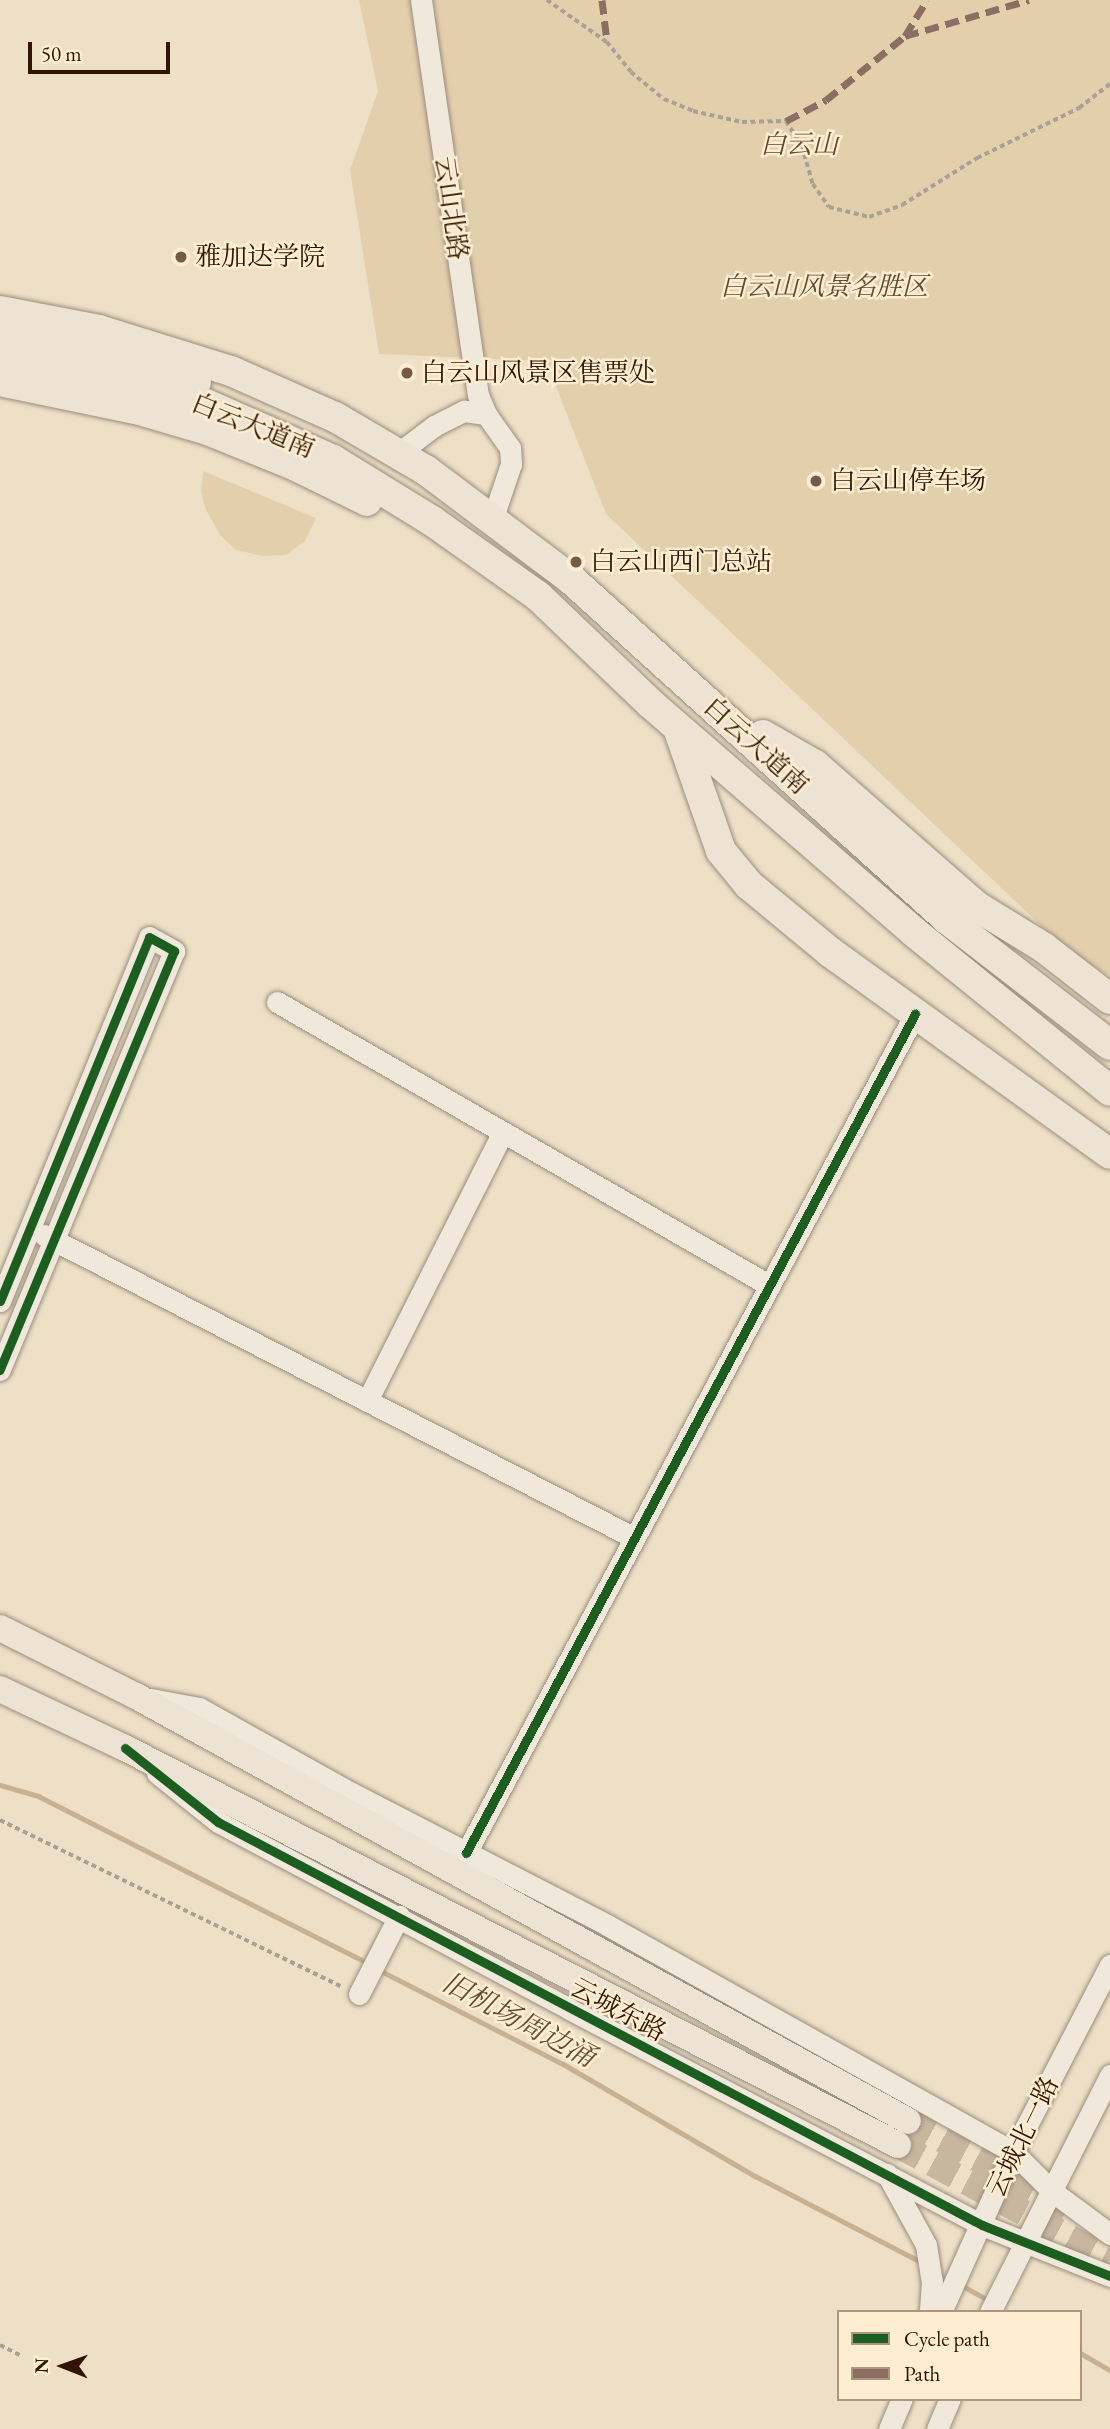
<!DOCTYPE html>
<html>
<head>
<meta charset="utf-8">
<style>
  body { margin:0 }
  #map { position:relative; width:1110px; height:2429px; overflow:hidden; background:#eee0c6; font-family:"EB Garamond","Noto Serif SC",serif }
  div>[style] { position:absolute }
  .green>* { inset:0; background:#e4cfad }
  .stream>* { height:5px; margin:-2.5px; padding:0 2.5px; transform-origin:2.5px; border-radius:2.5px; background:#c8b190 }
  .major-tunnel>* { height:26px; margin-top:-13px; transform-origin:0; background:repeating-linear-gradient(90deg,#c8b79f 0 26px,transparent 0 39px) }
  .path>* { height:3.5px; margin-top:-1.75px; transform-origin:0; background:repeating-linear-gradient(90deg,#a9a096 0 5px,transparent 0 8.5px) }
  .roads { filter:drop-shadow(0 0 2px #998d7d) drop-shadow(0 0 2px #998d7d) }
  .minor>* { height:21px; margin:-10.5px; padding:0 10.5px; transform-origin:10.5px; border-radius:10.5px; background:#efe8db }
  .major>* { height:26px; margin:-13px; padding:0 13px; transform-origin:13px; border-radius:13px; background:#ece3d5 }
  .highway>* { height:30px; margin:-15px; padding:0 15px; transform-origin:15px; border-radius:15px; background:#ece3d5 }
  .quiet>* { height:7px; margin-top:-3.5px; transform-origin:0; background:repeating-linear-gradient(90deg,#8d6e63 0 14px,transparent 0 21px) }
  .cycleway>* { height:9px; margin:-4.5px; padding:0 4.5px; transform-origin:4.5px; border-radius:4.5px; background:#1b5e20 }
  .dots>* { width:19px; height:19px; translate:-50% -50%; box-sizing:border-box; border:4px solid #feedd0; border-radius:50% }
  span { translate:-50% -50%; white-space:nowrap; text-align:center; line-height:1.15; -webkit-text-stroke:5px #feedd0; paint-order:stroke }
  .park-label { font-size:26px; color:#644830; font-style:italic }
  .street-label { font-size:26px; color:#311404 }
  .poi-label { font-size:26px; color:#311404 }
  .left { translate:0 -50%; text-align:left }
  .water-label { font-size:28px; color:#674b33; font-style:italic }
  .legend { position:absolute; left:837px; top:2310px; width:245px; height:91px; box-sizing:border-box; background:#feedd0; border:2px solid #ac967e; margin:0; padding:9px 12px; list-style:none; font-size:21px; color:#311404 }
  .legend li { display:flex; align-items:center; gap:14px; height:35px }
  .legend b { width:35px; border:2px solid #ac967e }
  .north { position:absolute; left:28px; top:2331px; width:70px; height:70px; -webkit-text-stroke:5px #feedd0; paint-order:stroke; rotate:271deg; font-size:19px; font-weight:700; line-height:28px; text-align:center; color:#311404 }
  .north::after { content:''; display:block; margin:auto; width:24px; height:32px; background:#311404; clip-path:polygon(50% 0,100% 100%,50% 72%,0 100%) }
  .scale { position:absolute; left:28px; top:42px; width:142px; height:32px; box-sizing:border-box; border:4px solid #311404; border-top:0; padding-left:9px; font-size:21px; line-height:24px; white-space:nowrap; color:#311404; -webkit-text-stroke:5px #feedd0; paint-order:stroke }
</style>
</head>
<body>
<div id="map">
  <div class="green">
    <i style="clip-path:polygon(359px 0,1110px 0,1110px 976px,1069px 952px,606px 514px,546px 361px,379px 354px,350px 170px,378px 91px)"></i>
    <i style="clip-path:polygon(203px 471px,316px 518px,305px 541px,286px 555px,262px 556px,236px 550px,220px 535px,206px 510px,201px 492px)"></i>
  </div>
  <div class="stream">
    <i style="left:0;top:1785px;width:40px;rotate:16deg"></i>
    <i style="left:38px;top:1796px;width:371px;rotate:26.9deg"></i>
    <i style="left:377px;top:1969px;width:209px;rotate:27.1deg"></i>
    <i style="left:563px;top:2064px;width:222px;rotate:30.3deg"></i>
    <i style="left:755px;top:2176px;width:189px;rotate:27.4deg"></i>
    <i style="left:959px;top:2284px;width:35px;rotate:29deg"></i>
    <i style="left:1080px;top:2353px;width:34px;rotate:30deg"></i>
  </div>
  <div class="major-tunnel">
    <i style="left:908px;top:2121px;width:182px;rotate:28.5deg"></i>
    <i style="left:898px;top:2145px;width:241px;rotate:28.3deg"></i>
  </div>
  <div class="path">
    <i style="left:547px;top:0;width:73px;rotate:35deg"></i>
    <i style="left:607px;top:42px;width:38px;rotate:51deg"></i>
    <i style="left:631px;top:72px;width:43px;rotate:39.3deg"></i>
    <i style="left:664px;top:99px;width:31px;rotate:22deg"></i>
    <i style="left:693px;top:111px;width:50px;rotate:12.7deg"></i>
    <i style="left:742px;top:122px;width:44px;rotate:-1.3deg"></i>
    <i style="left:786px;top:121px;width:30px;rotate:57deg"></i>
    <i style="left:802px;top:146px;width:40px;rotate:74deg"></i>
    <i style="left:813px;top:184px;width:28px;rotate:55deg"></i>
    <i style="left:829px;top:207px;width:41px;rotate:14deg"></i>
    <i style="left:869px;top:217px;width:35px;rotate:-20deg"></i>
    <i style="left:902px;top:205px;width:89px;rotate:-32.1deg"></i>
    <i style="left:977px;top:158px;width:114px;rotate:-26.1deg"></i>
    <i style="left:1079px;top:108px;width:39px;rotate:-38deg"></i>
    <i style="left:0;top:1820px;width:379px;rotate:26deg"></i>
    <i style="left:0;top:2345px;width:25px;rotate:27deg"></i>
  </div>
  <div class="roads">
    <div class="minor">
      <i style="left:421px;top:0;width:399px;rotate:81.8deg"></i>
      <i style="left:478px;top:395px;width:21px;rotate:67deg"></i>
      <i style="left:397px;top:454px;width:46px;rotate:-37.1deg"></i>
      <i style="left:434px;top:426px;width:34px;rotate:-27deg"></i>
      <i style="left:464px;top:411px;width:22px;rotate:8deg"></i>
      <i style="left:486px;top:414px;width:42px;rotate:54.8deg"></i>
      <i style="left:510px;top:448px;width:16px;rotate:86deg"></i>
      <i style="left:511px;top:464px;width:59px;rotate:108.7deg"></i>
      <i style="left:277px;top:1002px;width:565px;rotate:29.92deg"></i>
      <i style="left:44px;top:1235px;width:662px;rotate:27.15deg"></i>
      <i style="left:0;top:1301px;width:393px;rotate:-67.7deg"></i>
      <i style="left:149px;top:937px;width:29px;rotate:29deg"></i>
      <i style="left:174px;top:951px;width:454px;rotate:112.6deg"></i>
      <i style="left:367px;top:1401px;width:301px;rotate:-63.2deg"></i>
      <i style="left:151px;top:1699px;width:49px;rotate:10.6deg"></i>
      <i style="left:199px;top:1708px;width:166px;rotate:29.2deg"></i>
      <i style="left:344px;top:1789px;width:296px;rotate:27.3deg"></i>
      <i style="left:607px;top:1925px;width:465px;rotate:29.2deg"></i>
      <i style="left:1013px;top:2152px;width:57px;rotate:45deg"></i>
      <i style="left:1053px;top:2192px;width:71px;rotate:36.4deg"></i>
      <i style="left:157px;top:1773px;width:78px;rotate:38.8deg"></i>
      <i style="left:218px;top:1822px;width:398px;rotate:28deg"></i>
      <i style="left:569px;top:2009px;width:466px;rotate:27.6deg"></i>
      <i style="left:982px;top:2225px;width:138px;rotate:21.7deg"></i>
      <i style="left:466px;top:1853px;width:952px;rotate:-61.85deg"></i>
      <i style="left:359px;top:1994px;width:88px;rotate:-62.9deg"></i>
      <i style="left:887px;top:2174px;width:81px;rotate:61.2deg"></i>
      <i style="left:926px;top:2245px;width:36px;rotate:81deg"></i>
      <i style="left:932px;top:2281px;width:31px;rotate:94deg"></i>
      <i style="left:941px;top:2312px;width:175px;rotate:-65.8deg"></i>
      <i style="left:1013px;top:2152px;width:211px;rotate:-62.6deg"></i>
      <i style="left:990px;top:2312px;width:266px;rotate:-63.1deg"></i>
      <i style="left:889px;top:2429px;width:33px;rotate:-67deg"></i>
      <i style="left:937px;top:2429px;width:33px;rotate:-67deg"></i>
    </div>
    <div class="major">
      <i style="left:0;top:1628px;width:152px;rotate:26.6deg"></i>
      <i style="left:136px;top:1696px;width:881px;rotate:28.83deg"></i>
      <i style="left:0;top:1689px;width:138px;rotate:25.3deg"></i>
      <i style="left:125px;top:1748px;width:869px;rotate:27.18deg"></i>
    </div>
    <div class="highway">
      <i style="left:0;top:311px;width:101px;rotate:10.9deg"></i>
      <i style="left:99px;top:330px;width:138px;rotate:17.3deg"></i>
      <i style="left:231px;top:371px;width:114px;rotate:23.9deg"></i>
      <i style="left:335px;top:417px;width:107px;rotate:30.4deg"></i>
      <i style="left:427px;top:471px;width:181px;rotate:36.9deg"></i>
      <i style="left:572px;top:580px;width:506px;rotate:42.11deg"></i>
      <i style="left:947px;top:919px;width:206px;rotate:37.7deg"></i>
      <i style="left:0;top:337px;width:201px;rotate:12.9deg"></i>
      <i style="left:0;top:358px;width:211px;rotate:12.6deg"></i>
      <i style="left:206px;top:404px;width:139px;rotate:23.8deg"></i>
      <i style="left:333px;top:460px;width:116px;rotate:31.6deg"></i>
      <i style="left:432px;top:521px;width:130px;rotate:35.3deg"></i>
      <i style="left:538px;top:596px;width:156px;rotate:43.7deg"></i>
      <i style="left:651px;top:704px;width:348px;rotate:40.9deg"></i>
      <i style="left:914px;top:932px;width:252px;rotate:39deg"></i>
      <i style="left:0;top:381px;width:143px;rotate:11.7deg"></i>
      <i style="left:140px;top:410px;width:71px;rotate:16.4deg"></i>
      <i style="left:208px;top:430px;width:95px;rotate:22.2deg"></i>
      <i style="left:296px;top:466px;width:79px;rotate:26.2deg"></i>
      <i style="left:678px;top:728px;width:130px;rotate:70.7deg"></i>
      <i style="left:721px;top:851px;width:44px;rotate:50.5deg"></i>
      <i style="left:749px;top:885px;width:105px;rotate:39.6deg"></i>
      <i style="left:830px;top:952px;width:345px;rotate:35.8deg"></i>
      <i style="left:763px;top:735px;width:60px;rotate:30deg"></i>
      <i style="left:815px;top:765px;width:214px;rotate:41.2deg"></i>
      <i style="left:976px;top:906px;width:79px;rotate:31.5deg"></i>
      <i style="left:1043px;top:947px;width:85px;rotate:37.8deg"></i>
    </div>
  </div>
  <div class="quiet">
    <i style="left:602px;top:0;width:42px;rotate:83.2deg"></i>
    <i style="left:905px;top:36px;width:42px;rotate:-58.6deg"></i>
    <i style="left:786px;top:121px;width:45px;rotate:-27.7deg"></i>
    <i style="left:826px;top:100px;width:102px;rotate:-39deg"></i>
    <i style="left:905px;top:36px;width:129px;rotate:-16.2deg"></i>
  </div>
  <div class="cycleway">
    <i style="left:0;top:1301px;width:393px;rotate:-67.7deg"></i>
    <i style="left:149px;top:937px;width:29px;rotate:29deg"></i>
    <i style="left:174px;top:951px;width:454px;rotate:112.6deg"></i>
    <i style="left:125px;top:1748px;width:119px;rotate:38.5deg"></i>
    <i style="left:218px;top:1822px;width:864px;rotate:27.81deg"></i>
    <i style="left:982px;top:2225px;width:138px;rotate:21.7deg"></i>
    <i style="left:466px;top:1853px;width:952px;rotate:-61.85deg"></i>
  </div>
  <div class="dots">
    <i style="left:181px;top:257px;background:#735b48"></i>
    <i style="left:407px;top:373px;background:#735b48"></i>
    <i style="left:816px;top:481px;background:#735b48"></i>
    <i style="left:576px;top:562px;background:#735b48"></i>
  </div>
  <div class="park-label">
    <span style="left:799px;top:145px">白云山</span>
    <span style="left:824px;top:287px">白云山风景名胜区</span>
  </div>
  <div class="street-label">
    <span style="left:451px;top:208px;rotate:82deg">云山北路</span>
    <span style="left:253px;top:426px;rotate:22deg">白云大道南</span>
    <span style="left:756px;top:746px;rotate:42deg">白云大道南</span>
    <span style="left:618px;top:2010px;rotate:28deg">云城东路</span>
    <span style="left:1023px;top:2137px;rotate:-64deg">云城北一路</span>
  </div>
  <div class="poi-label">
    <span class="left" style="left:195px;top:257px">雅加达学院</span>
    <span class="left" style="left:421px;top:373px">白云山风景区售票处</span>
    <span class="left" style="left:830px;top:481px">白云山停车场</span>
    <span class="left" style="left:590px;top:562px">白云山西门总站</span>
  </div>
  <div class="water-label">
    <span style="left:519px;top:2019px;rotate:28deg">旧机场周边涌</span>
  </div>
  <ul class="legend">
  <li><b style="height:9px;background:#1b5e20"></b>Cycle path</li>
  <li><b style="height:9px;background:#8d6e63"></b>Path</li>
  </ul>
  <div class="north">N</div>
  <div class="scale">50 m</div>
</div>
</body>
</html>
